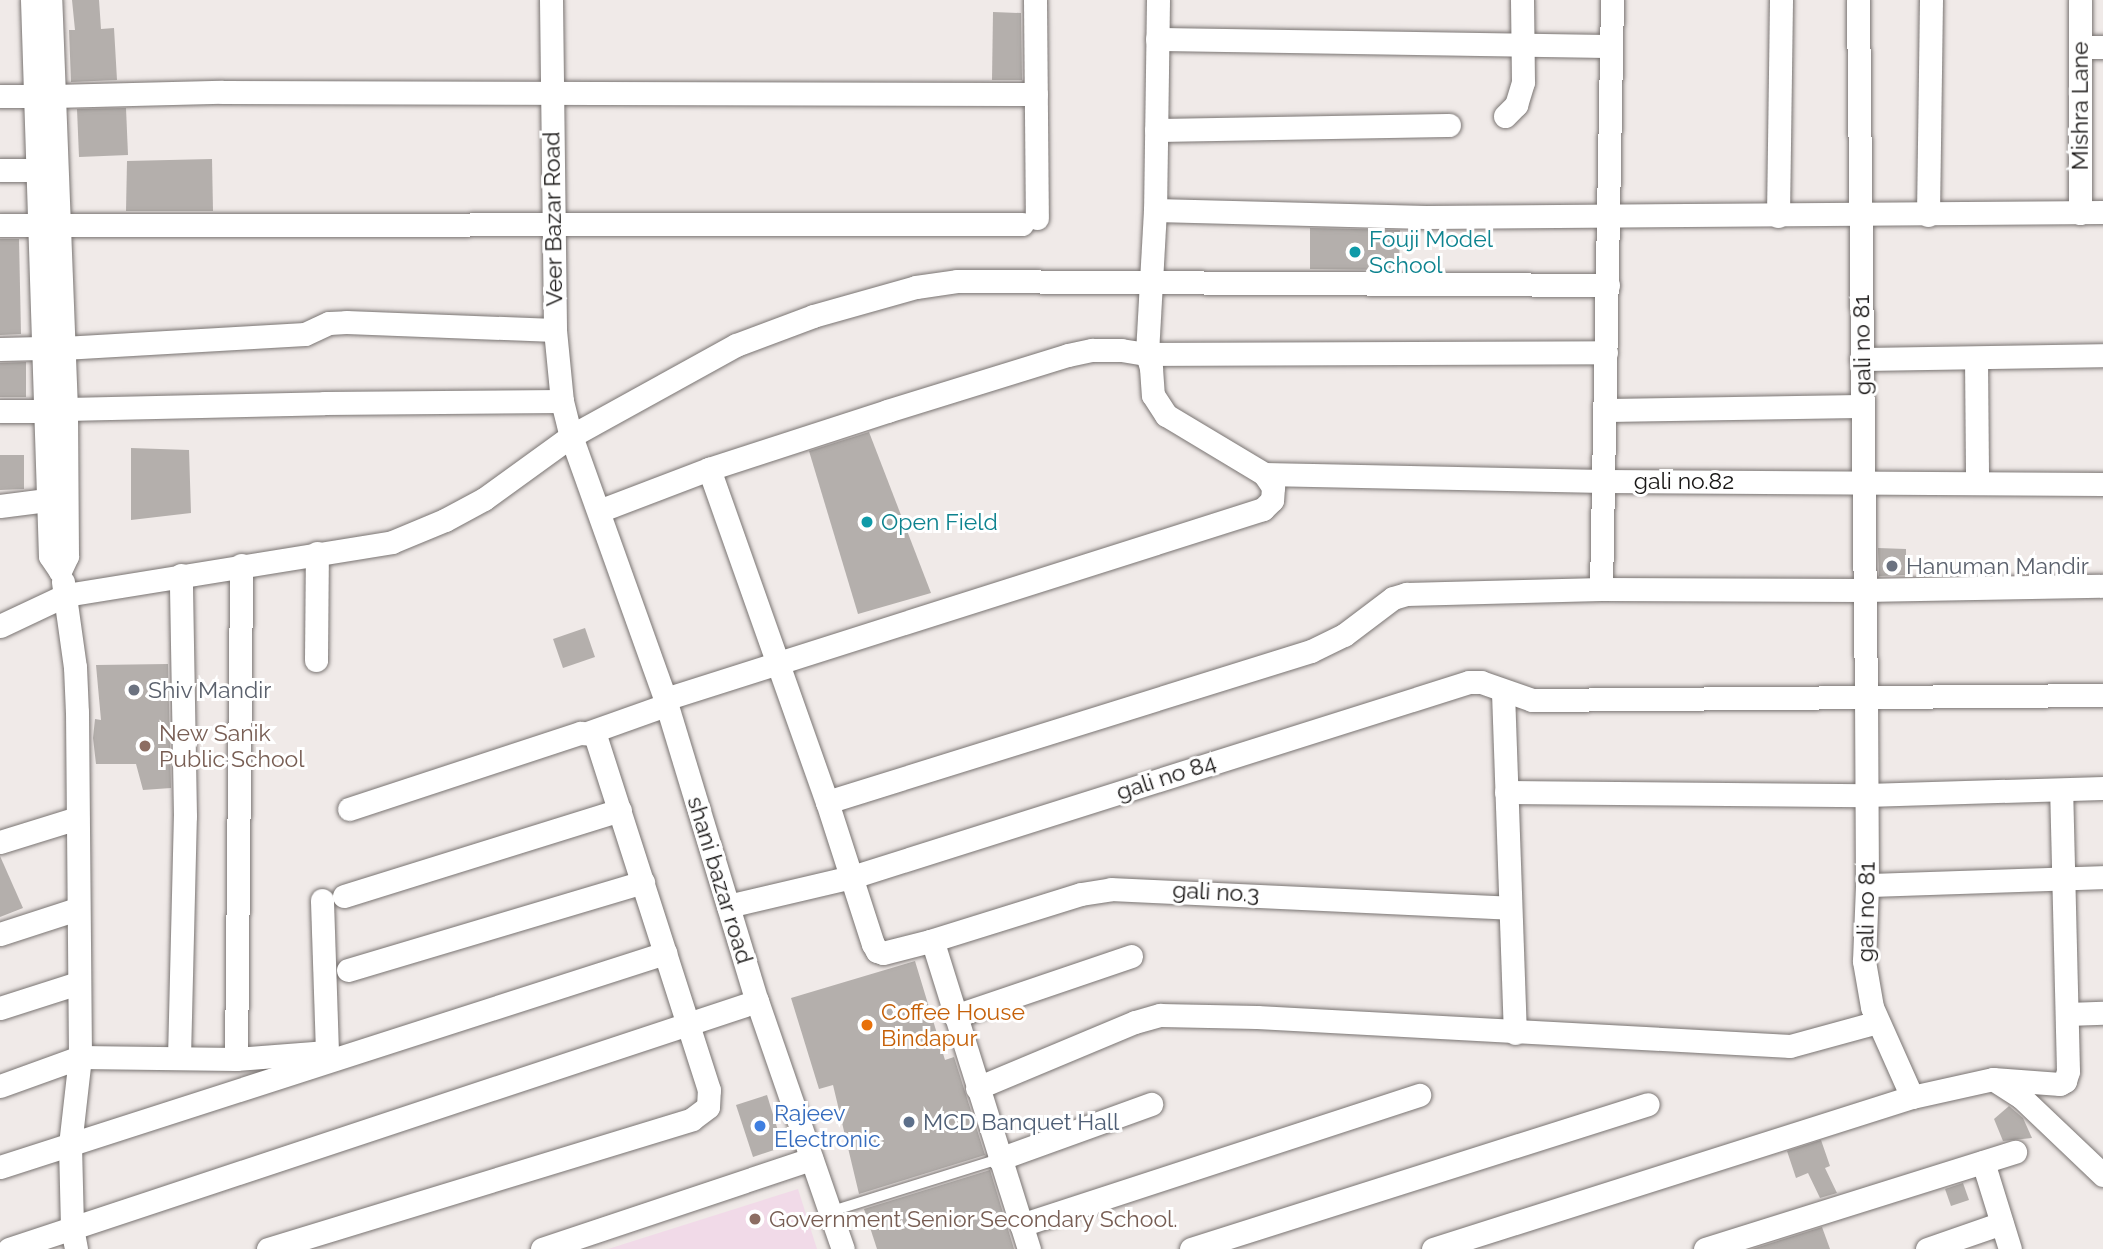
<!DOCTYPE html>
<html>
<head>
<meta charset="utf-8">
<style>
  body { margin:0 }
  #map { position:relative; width:2103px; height:1249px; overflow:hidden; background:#f0eae8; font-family:Raleway,sans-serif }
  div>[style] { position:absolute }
  .education>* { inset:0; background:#f1dae8 }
  .building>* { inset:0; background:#b4afac }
  .roads { filter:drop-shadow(0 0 2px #797472) drop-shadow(0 0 2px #797472) }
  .lane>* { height:10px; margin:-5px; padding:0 5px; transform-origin:5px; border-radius:5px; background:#fff }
  .street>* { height:23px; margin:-11.5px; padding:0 11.5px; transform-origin:11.5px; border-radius:11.5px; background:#fff }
  .dots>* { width:19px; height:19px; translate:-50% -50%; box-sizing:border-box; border:4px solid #fff; border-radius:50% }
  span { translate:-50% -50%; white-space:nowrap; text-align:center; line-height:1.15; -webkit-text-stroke:6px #fff; paint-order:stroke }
  .street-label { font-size:23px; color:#191716 }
  .culture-label { font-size:23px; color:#0d838f }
  .left { translate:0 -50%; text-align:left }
  .worship-label { font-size:23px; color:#5b616d }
  .education-label { font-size:23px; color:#785e54 }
  .food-label { font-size:23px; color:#c56008 }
  .shop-label { font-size:23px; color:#366cbe }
  .service-label { font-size:23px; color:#4e5e75 }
</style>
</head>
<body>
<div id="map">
  <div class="education">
    <i style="clip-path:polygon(798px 1189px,817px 1249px,608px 1249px)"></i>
  </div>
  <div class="building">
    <i style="clip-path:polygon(72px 0,99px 0,101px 29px,114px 28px,117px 80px,71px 82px,69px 30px,75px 30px)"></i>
    <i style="clip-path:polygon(993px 12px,1021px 13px,1022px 80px,992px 80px)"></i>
    <i style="clip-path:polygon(126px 108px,128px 155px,79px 157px,77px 109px)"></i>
    <i style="clip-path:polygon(212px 159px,213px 211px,126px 211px,127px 161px)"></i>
    <i style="clip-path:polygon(1310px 228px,1400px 230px,1399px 270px,1310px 269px)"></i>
    <i style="clip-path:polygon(0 239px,19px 239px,21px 334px,0 335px)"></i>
    <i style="clip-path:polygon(26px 362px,26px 397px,0 397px,0 363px)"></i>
    <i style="clip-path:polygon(869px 432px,931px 593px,858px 614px,809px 451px)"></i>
    <i style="clip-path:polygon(131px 448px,189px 450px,191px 513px,131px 520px)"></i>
    <i style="clip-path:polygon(0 455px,24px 455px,24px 489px,0 490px)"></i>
    <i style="clip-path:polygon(1878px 548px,1906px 549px,1906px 575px,1879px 576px)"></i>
    <i style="clip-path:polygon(585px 628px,595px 657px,563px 668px,553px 639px)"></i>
    <i style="clip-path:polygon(168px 664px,171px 788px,143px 790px,136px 764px,96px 764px,93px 738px,95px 719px,101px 720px,96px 665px)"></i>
    <i style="clip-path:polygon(0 856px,23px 908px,0 917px)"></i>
    <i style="clip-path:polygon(915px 961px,945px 1060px,954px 1057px,985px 1155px,859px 1194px,833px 1085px,819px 1089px,791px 998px)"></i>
    <i style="clip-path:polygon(767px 1095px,783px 1147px,753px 1157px,736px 1105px)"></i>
    <i style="clip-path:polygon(2009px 1106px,2023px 1118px,2032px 1138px,2003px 1141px,1994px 1119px)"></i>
    <i style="clip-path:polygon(1821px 1140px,1830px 1166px,1825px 1168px,1837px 1193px,1820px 1198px,1808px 1173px,1796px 1178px,1787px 1151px)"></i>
    <i style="clip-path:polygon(990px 1170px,1014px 1249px,877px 1249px,864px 1209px)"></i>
    <i style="clip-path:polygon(1963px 1183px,1969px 1200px,1951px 1206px,1945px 1189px)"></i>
    <i style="clip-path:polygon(1822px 1227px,1830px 1249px,1752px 1249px)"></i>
  </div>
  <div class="roads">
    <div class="lane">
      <i style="left:829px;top:1212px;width:178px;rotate:-17.3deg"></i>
    </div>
    <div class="street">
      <i style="left:32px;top:0;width:556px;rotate:88.15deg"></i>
      <i style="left:50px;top:556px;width:18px;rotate:56deg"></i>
      <i style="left:60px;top:571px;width:17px;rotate:-65deg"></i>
      <i style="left:67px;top:556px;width:147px;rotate:-90.4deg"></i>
      <i style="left:66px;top:409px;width:409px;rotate:-92.2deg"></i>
      <i style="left:551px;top:0;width:330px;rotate:89.3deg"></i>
      <i style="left:555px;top:330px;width:71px;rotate:84.4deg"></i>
      <i style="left:562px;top:401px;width:36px;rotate:76deg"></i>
      <i style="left:571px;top:436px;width:279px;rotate:70.3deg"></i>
      <i style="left:665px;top:699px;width:316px;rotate:73.1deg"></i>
      <i style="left:757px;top:1001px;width:262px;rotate:70.9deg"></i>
      <i style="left:1035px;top:0;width:218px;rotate:89.5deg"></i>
      <i style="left:1158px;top:0;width:210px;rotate:90.8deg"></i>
      <i style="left:1155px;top:210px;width:271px;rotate:1.5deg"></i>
      <i style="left:1426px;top:217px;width:677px;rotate:-0.42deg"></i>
      <i style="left:2080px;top:0;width:213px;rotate:90deg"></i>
      <i style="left:1157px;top:39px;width:454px;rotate:0.9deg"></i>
      <i style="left:2080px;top:47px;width:23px"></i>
      <i style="left:0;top:96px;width:33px"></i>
      <i style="left:53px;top:96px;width:169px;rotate:-1.4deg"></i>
      <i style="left:222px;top:92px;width:814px;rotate:0.14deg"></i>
      <i style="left:1505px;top:116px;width:16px;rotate:-45deg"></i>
      <i style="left:1516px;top:105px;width:24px;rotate:-73deg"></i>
      <i style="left:1523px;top:82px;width:82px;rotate:-90.7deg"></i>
      <i style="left:1156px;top:130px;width:293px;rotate:-1deg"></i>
      <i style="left:0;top:170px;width:35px"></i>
      <i style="left:1155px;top:210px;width:144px;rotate:93.2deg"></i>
      <i style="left:1147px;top:354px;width:459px;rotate:-0.2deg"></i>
      <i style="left:1928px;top:215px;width:215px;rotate:-89.2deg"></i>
      <i style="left:1778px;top:216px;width:216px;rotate:-89.2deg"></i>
      <i style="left:0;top:225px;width:1022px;rotate:-0.06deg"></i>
      <i style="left:63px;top:348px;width:242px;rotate:-3.3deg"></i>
      <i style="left:305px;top:334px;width:26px;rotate:-25deg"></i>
      <i style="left:329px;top:323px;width:17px;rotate:-3deg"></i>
      <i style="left:346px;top:322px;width:209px;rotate:2.2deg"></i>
      <i style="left:0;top:349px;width:41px;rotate:-1.4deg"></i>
      <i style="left:1976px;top:358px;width:124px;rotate:89.5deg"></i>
      <i style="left:1861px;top:359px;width:242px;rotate:-0.9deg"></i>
      <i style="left:66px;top:409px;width:258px;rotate:-1.3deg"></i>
      <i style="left:324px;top:403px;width:238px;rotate:-0.5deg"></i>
      <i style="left:1604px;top:410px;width:259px;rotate:-0.9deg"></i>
      <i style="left:0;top:411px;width:45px"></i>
      <i style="left:709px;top:469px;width:353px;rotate:70.5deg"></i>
      <i style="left:827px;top:802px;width:149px;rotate:72.1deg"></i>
      <i style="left:873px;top:944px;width:8px;rotate:60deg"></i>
      <i style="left:877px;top:951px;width:6px;rotate:18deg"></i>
      <i style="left:883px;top:953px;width:49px;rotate:-14.3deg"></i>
      <i style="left:930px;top:941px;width:6px;rotate:51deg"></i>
      <i style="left:934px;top:946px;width:318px;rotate:72.6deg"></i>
      <i style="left:1264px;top:474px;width:339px;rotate:1.2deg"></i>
      <i style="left:1603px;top:481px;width:500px;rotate:0.34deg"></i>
      <i style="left:0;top:506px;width:47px;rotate:-7.3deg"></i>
      <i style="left:599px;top:511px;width:118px;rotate:-20.9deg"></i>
      <i style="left:709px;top:469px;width:187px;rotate:-18deg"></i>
      <i style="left:887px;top:411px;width:189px;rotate:-17.2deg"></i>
      <i style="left:1068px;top:355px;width:25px;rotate:-12deg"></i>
      <i style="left:1092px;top:350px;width:29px"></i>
      <i style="left:1121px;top:350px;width:26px;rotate:9deg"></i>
      <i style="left:1147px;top:354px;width:15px;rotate:74deg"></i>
      <i style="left:1151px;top:368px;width:27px;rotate:86deg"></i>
      <i style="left:1153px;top:395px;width:24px;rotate:57deg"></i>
      <i style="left:1166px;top:415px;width:114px;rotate:31deg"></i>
      <i style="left:1264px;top:474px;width:16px;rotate:55deg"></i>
      <i style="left:1273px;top:487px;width:13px;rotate:94deg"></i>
      <i style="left:1272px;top:500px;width:13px;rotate:135deg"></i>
      <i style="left:1263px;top:509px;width:627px;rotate:162.37deg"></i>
      <i style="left:63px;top:582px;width:86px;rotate:82deg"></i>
      <i style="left:75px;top:667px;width:45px;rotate:87.5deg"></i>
      <i style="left:77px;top:712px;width:345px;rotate:89.5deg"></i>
      <i style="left:80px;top:1057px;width:89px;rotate:96.5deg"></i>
      <i style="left:70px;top:1145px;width:83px;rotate:88.6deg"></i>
      <i style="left:72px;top:1228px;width:21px;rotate:79deg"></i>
      <i style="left:1601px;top:589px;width:589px;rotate:-88.93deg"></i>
      <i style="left:0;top:626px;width:73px;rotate:-25.2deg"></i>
      <i style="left:66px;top:595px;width:330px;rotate:-9.2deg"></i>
      <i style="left:392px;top:542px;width:57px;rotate:-22.5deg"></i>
      <i style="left:445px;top:520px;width:44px;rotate:-28.3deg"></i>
      <i style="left:484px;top:499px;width:107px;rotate:-35.9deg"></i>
      <i style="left:571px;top:436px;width:188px;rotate:-28.9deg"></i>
      <i style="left:736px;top:345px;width:82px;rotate:-20.6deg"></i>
      <i style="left:813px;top:316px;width:107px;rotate:-15.7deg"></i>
      <i style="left:916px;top:287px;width:41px;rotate:-8.3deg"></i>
      <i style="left:957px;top:281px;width:651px;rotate:0.35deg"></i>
      <i style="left:316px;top:660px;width:107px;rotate:-89.5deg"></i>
      <i style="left:1503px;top:692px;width:341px;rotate:88deg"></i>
      <i style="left:590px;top:732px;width:81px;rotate:-19.6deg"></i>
      <i style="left:1506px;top:792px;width:360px;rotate:0.5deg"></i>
      <i style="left:1866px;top:795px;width:237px;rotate:-1.7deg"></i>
      <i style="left:827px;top:802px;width:507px;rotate:-17.33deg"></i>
      <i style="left:1311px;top:651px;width:37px;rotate:-26deg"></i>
      <i style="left:1344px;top:635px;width:61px;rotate:-37.1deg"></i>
      <i style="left:1393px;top:598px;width:14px;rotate:-17deg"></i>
      <i style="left:1406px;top:594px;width:195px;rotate:-1.5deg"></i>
      <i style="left:1601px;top:589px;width:263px;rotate:0.2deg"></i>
      <i style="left:1864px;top:590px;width:239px;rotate:-1deg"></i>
      <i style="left:0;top:842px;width:81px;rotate:-17.3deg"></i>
      <i style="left:1867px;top:885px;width:236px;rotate:-1.9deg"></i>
      <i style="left:344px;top:896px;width:289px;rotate:-17.3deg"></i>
      <i style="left:728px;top:906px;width:127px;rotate:-13.2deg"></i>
      <i style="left:852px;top:877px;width:647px;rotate:-17.54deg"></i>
      <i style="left:1469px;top:682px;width:12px"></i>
      <i style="left:1481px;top:682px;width:54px;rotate:19.4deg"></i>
      <i style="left:1532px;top:700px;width:571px;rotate:-0.5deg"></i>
      <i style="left:0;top:934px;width:81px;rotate:-18deg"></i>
      <i style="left:930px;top:941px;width:158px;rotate:-17.3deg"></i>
      <i style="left:1081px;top:894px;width:30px;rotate:-9deg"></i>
      <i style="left:1111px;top:889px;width:398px;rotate:2.7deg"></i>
      <i style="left:348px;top:970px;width:308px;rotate:-16.6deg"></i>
      <i style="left:0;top:1008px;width:82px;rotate:-17.8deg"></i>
      <i style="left:2067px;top:1014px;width:36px;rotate:-2deg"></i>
      <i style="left:955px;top:1016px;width:186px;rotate:-18.8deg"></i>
      <i style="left:179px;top:1058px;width:242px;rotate:-88.6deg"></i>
      <i style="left:185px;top:816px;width:241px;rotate:-91deg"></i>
      <i style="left:236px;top:1059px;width:494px;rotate:-89.4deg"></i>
      <i style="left:1993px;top:1079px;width:67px;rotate:4.3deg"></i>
      <i style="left:2060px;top:1084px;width:6px;rotate:-31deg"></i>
      <i style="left:2065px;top:1081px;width:10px;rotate:-73deg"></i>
      <i style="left:2068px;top:1071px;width:281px;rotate:-91.4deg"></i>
      <i style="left:0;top:1086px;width:85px;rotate:-19.9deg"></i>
      <i style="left:80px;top:1057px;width:156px;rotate:0.7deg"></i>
      <i style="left:236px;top:1059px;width:91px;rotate:-4.4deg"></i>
      <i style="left:327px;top:1052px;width:152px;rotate:-91.9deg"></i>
      <i style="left:977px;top:1088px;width:171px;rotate:-22.7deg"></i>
      <i style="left:1135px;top:1022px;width:26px;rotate:-16deg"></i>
      <i style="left:1160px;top:1015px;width:97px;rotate:1.2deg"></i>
      <i style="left:1257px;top:1017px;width:534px;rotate:3.11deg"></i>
      <i style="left:1790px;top:1046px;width:91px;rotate:-15.3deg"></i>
      <i style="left:1912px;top:1097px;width:83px;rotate:-12.5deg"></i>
      <i style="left:1993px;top:1079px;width:33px;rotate:33deg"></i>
      <i style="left:2021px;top:1097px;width:113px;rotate:43.6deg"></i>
      <i style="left:999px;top:1159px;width:162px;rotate:-19.9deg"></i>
      <i style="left:1983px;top:1162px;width:91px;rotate:72.8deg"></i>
      <i style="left:0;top:1167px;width:699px;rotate:-17.84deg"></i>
      <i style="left:1021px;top:1225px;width:419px;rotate:-18.1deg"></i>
      <i style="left:9px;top:1249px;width:788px;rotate:-18.34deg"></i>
      <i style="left:268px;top:1249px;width:443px;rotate:-17deg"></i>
      <i style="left:692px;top:1119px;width:20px;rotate:-37deg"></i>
      <i style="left:708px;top:1107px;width:17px;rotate:-87deg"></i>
      <i style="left:709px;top:1090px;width:374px;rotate:-107.8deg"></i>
      <i style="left:595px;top:734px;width:15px;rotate:-176deg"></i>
      <i style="left:580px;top:733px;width:243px;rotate:161.8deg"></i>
      <i style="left:542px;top:1249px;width:284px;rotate:-18.5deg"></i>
      <i style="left:1191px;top:1249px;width:479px;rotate:-17.6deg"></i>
      <i style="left:1433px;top:1249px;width:503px;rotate:-17.61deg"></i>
      <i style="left:1912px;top:1097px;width:98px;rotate:-114deg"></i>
      <i style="left:1872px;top:1007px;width:47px;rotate:-99.9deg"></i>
      <i style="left:1864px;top:961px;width:76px;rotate:-87.7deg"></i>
      <i style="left:1867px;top:885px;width:186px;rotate:-90.3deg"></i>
      <i style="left:1866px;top:699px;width:699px;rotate:-90.66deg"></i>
      <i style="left:1705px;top:1249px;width:325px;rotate:-17.4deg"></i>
      <i style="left:1927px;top:1249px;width:79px;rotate:-19.1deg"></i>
    </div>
  </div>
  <div class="dots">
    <i style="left:1355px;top:252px;background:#0f9aa8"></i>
    <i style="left:867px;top:522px;background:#0f9aa8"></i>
    <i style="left:1892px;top:566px;background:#6b7280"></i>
    <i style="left:134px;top:690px;background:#6b7280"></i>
    <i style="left:145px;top:746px;background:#8d6e63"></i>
    <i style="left:867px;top:1025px;background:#e8710a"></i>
    <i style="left:909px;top:1122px;background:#5c6f8a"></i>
    <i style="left:760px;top:1126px;background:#3f7fe0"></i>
    <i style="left:755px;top:1219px;background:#8d6e63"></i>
  </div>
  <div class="street-label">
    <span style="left:2080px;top:106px;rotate:-90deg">Mishra Lane</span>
    <span style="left:553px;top:219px;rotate:-91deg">Veer Bazar Road</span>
    <span style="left:1862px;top:345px;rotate:-91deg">gali no 81</span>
    <span style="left:1684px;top:481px">gali no.82</span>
    <span style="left:1166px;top:777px;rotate:-18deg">gali no 84</span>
    <span style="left:720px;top:880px;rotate:73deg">shani bazar road</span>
    <span style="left:1216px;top:892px;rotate:3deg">gali no.3</span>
    <span style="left:1866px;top:912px;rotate:-89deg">gali no 81</span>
  </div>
  <div class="culture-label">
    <span class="left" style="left:1369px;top:252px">Fouji Model<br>School</span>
    <span class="left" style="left:881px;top:522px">Open Field</span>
  </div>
  <div class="worship-label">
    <span class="left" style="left:1906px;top:566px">Hanuman Mandir</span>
    <span class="left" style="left:148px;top:690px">Shiv Mandir</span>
  </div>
  <div class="education-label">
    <span class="left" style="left:159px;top:746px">New Sanik<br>Public School</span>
    <span class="left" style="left:769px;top:1219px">Government Senior Secondary School.</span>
  </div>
  <div class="food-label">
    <span class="left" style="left:881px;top:1025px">Coffee House<br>Bindapur</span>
  </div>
  <div class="shop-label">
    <span class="left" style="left:774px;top:1126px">Rajeev<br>Electronic</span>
  </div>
  <div class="service-label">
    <span class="left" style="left:923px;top:1122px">MCD Banquet Hall</span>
  </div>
</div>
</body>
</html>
